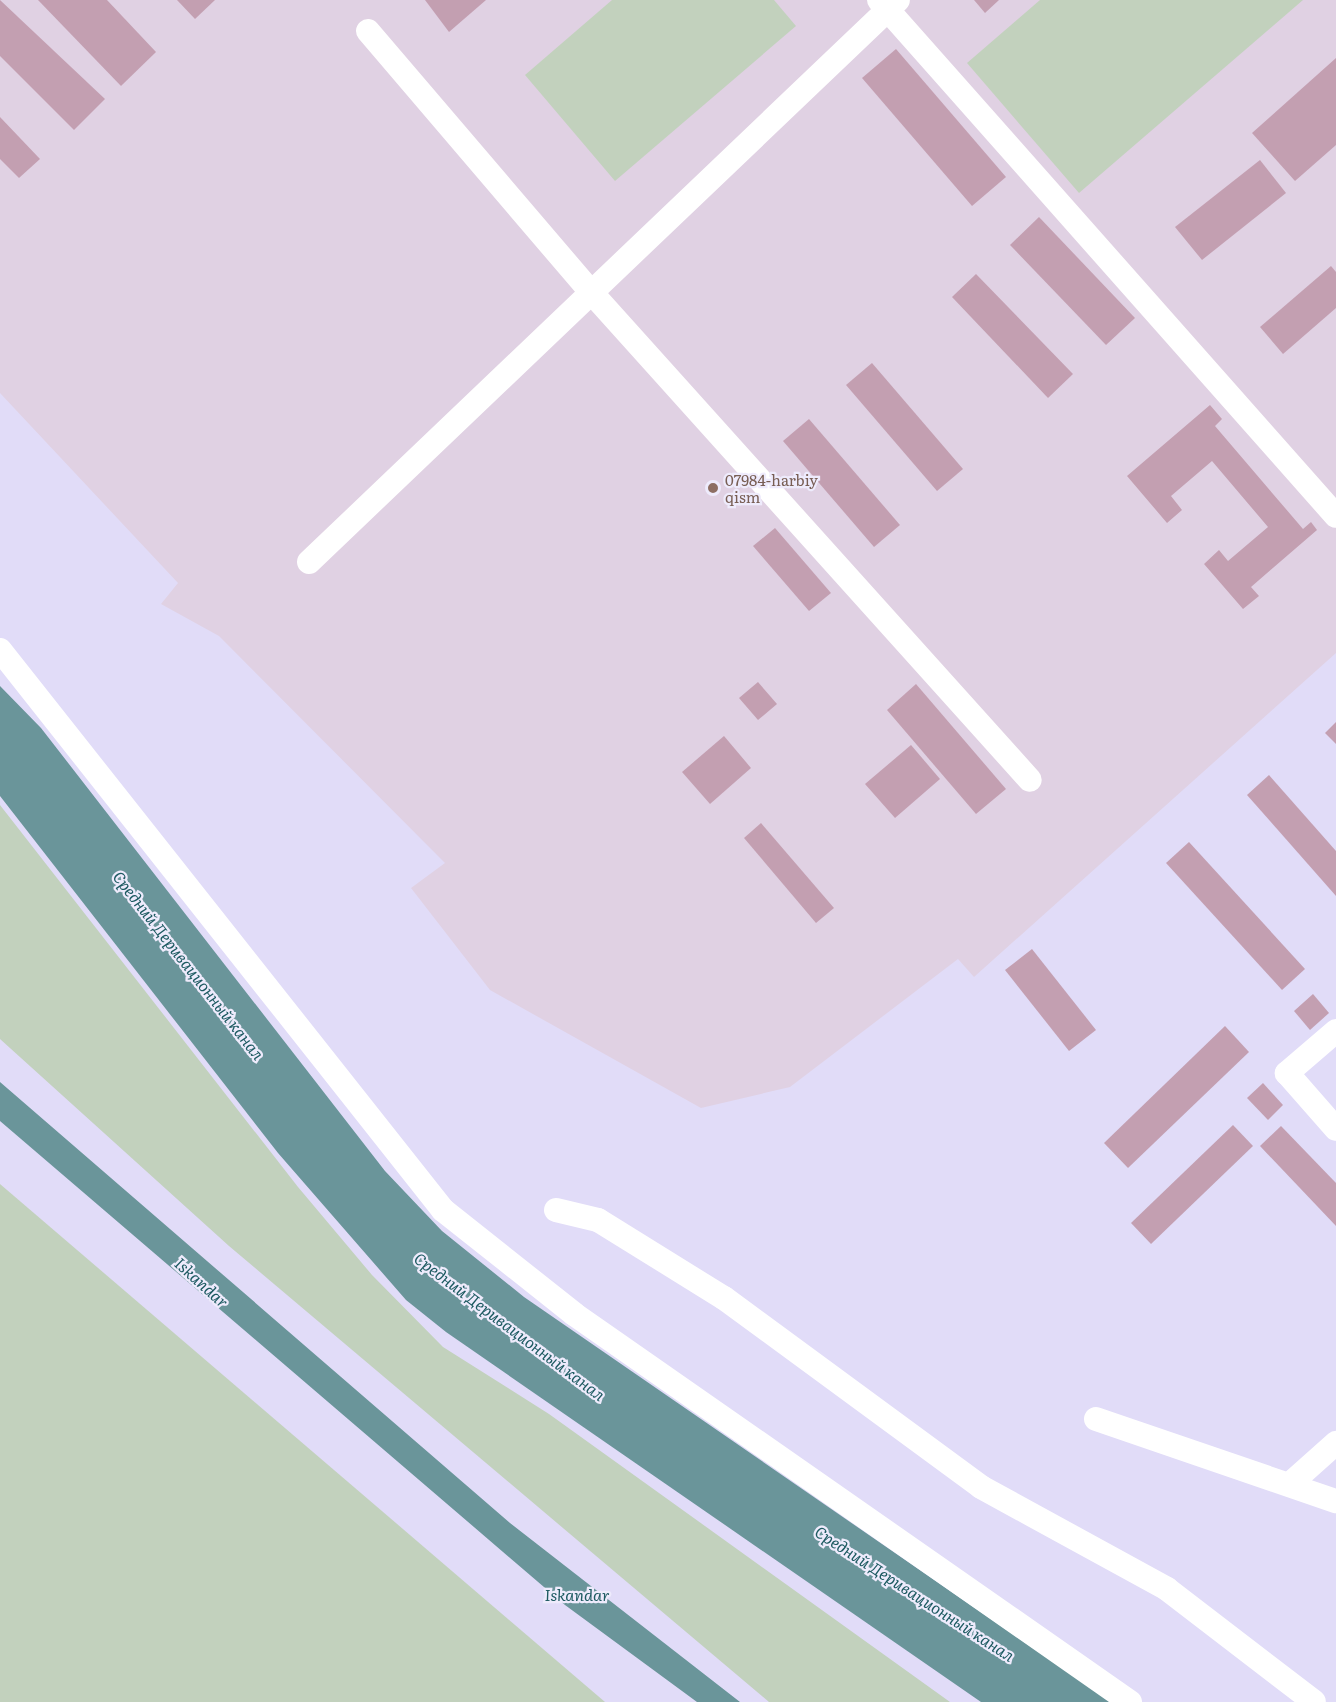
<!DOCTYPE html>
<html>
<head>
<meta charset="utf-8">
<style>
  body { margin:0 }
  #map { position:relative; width:1336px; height:1702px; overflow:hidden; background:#e1dcf8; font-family:Literata,serif }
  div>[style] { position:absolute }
  .education>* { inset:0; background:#e0d1e3 }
  .green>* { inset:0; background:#c2d1bd }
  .water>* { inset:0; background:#6a959a }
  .building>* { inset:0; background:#c39fb1 }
  .minor>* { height:24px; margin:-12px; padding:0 12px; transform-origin:12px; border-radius:12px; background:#fff }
  .dots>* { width:16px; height:16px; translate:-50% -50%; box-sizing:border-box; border:3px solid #eeebfc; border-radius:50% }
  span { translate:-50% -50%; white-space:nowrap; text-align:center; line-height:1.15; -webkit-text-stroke:4.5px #eeebfc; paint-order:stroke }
  .education-label { font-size:15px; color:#785e54 }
  .left { translate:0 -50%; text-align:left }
  .water-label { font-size:16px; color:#1d5a61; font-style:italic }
</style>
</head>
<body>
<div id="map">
  <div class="education">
    <i style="clip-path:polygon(0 0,1336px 0,1336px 653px,974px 977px,958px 959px,790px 1087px,701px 1108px,490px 990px,411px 888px,445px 863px,219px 636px,161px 604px,178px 583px,0 393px)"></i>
  </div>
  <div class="green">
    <i style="clip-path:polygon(612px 0,774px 0,796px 26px,615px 181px,525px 75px)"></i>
    <i style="clip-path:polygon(1040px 0,1303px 0,1079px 193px,967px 63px)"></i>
    <i style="clip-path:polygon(0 805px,298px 1187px,372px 1275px,443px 1347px,549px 1414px,950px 1702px,769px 1702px,229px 1246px,0 1039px)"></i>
    <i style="clip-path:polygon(0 1184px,605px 1702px,0 1702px)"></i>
  </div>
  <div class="water">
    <i style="clip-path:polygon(0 686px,41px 728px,385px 1171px,442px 1231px,524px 1297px,1111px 1702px,981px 1702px,446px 1332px,406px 1300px,278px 1153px,0 796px)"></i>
    <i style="clip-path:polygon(0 1082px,510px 1523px,740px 1702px,697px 1702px,565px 1605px,0 1121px)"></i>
  </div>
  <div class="building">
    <i style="clip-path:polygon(0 0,105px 99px,74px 130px,0 56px)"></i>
    <i style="clip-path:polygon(38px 0,107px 0,156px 52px,121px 86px)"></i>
    <i style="clip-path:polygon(177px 0,215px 0,195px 19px)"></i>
    <i style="clip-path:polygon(425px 0,486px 0,449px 32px)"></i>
    <i style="clip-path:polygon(974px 0,999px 0,985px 13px)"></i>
    <i style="clip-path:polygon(896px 49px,1006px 177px,972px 206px,862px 78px)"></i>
    <i style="clip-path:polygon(1336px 58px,1336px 145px,1295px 181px,1252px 133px)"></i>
    <i style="clip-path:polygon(0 117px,40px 159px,19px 178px,0 159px)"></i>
    <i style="clip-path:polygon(1260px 160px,1286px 193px,1202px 260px,1175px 227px)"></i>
    <i style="clip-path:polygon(1039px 217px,1135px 318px,1106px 345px,1010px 245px)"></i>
    <i style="clip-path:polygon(1331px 266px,1336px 272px,1336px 308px,1283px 354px,1260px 327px)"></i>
    <i style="clip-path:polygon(976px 274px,1073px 374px,1048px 398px,952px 297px)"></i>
    <i style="clip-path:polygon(872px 363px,963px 469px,937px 491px,846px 385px)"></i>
    <i style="clip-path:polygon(1210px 405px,1222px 419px,1215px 426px,1303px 529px,1311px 522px,1317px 530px,1251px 587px,1259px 596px,1243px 609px,1204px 564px,1219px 550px,1228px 561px,1268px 527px,1212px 461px,1171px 496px,1182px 510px,1167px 523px,1127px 476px)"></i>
    <i style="clip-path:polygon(809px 419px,900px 525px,874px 547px,783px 441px)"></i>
    <i style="clip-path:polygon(775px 528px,831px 593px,809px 611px,753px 546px)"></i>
    <i style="clip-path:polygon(758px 682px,777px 704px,758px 720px,739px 698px)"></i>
    <i style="clip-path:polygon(916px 684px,1006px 789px,976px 814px,887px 710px)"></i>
    <i style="clip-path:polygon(1336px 722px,1336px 744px,1325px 733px)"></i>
    <i style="clip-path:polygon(724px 736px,751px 768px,710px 804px,682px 772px)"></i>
    <i style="clip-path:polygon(911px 745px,940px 779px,895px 818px,865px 784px)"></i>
    <i style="clip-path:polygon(1269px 775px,1336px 851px,1336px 896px,1247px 795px)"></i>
    <i style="clip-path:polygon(761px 823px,834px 908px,816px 923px,744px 838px)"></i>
    <i style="clip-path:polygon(1189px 842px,1305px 969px,1282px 990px,1166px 863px)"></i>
    <i style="clip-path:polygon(1032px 949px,1096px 1030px,1069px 1051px,1005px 970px)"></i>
    <i style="clip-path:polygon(1313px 994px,1329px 1013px,1310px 1030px,1294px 1011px)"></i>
    <i style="clip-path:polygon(1225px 1026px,1249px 1052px,1128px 1168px,1104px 1143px)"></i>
    <i style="clip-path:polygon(1263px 1083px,1283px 1105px,1268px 1120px,1247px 1098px)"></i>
    <i style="clip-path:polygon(1233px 1125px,1253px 1146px,1151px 1244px,1131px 1223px)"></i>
    <i style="clip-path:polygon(1281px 1126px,1336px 1183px,1336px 1226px,1260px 1146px)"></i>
  </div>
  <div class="minor">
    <i style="left:879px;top:0;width:689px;rotate:48.47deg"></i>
    <i style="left:368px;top:31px;width:343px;rotate:49.5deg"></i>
    <i style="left:591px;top:292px;width:656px;rotate:48.03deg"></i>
    <i style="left:309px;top:562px;width:814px;rotate:-43.66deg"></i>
    <i style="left:0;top:650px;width:714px;rotate:51.65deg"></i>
    <i style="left:443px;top:1210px;width:167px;rotate:38.4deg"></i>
    <i style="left:574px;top:1314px;width:678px;rotate:34.91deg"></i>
    <i style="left:1336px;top:1031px;width:65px;rotate:139.4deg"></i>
    <i style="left:1287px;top:1073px;width:74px;rotate:48.8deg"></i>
    <i style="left:556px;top:1210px;width:43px;rotate:13.4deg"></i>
    <i style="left:598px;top:1220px;width:148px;rotate:31.8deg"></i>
    <i style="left:724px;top:1298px;width:319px;rotate:36.3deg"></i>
    <i style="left:981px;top:1487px;width:212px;rotate:28.7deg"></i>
    <i style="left:1167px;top:1589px;width:185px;rotate:37.5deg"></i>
    <i style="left:1096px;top:1419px;width:254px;rotate:18.9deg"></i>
    <i style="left:1290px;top:1484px;width:62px;rotate:-41.7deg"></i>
  </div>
  <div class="dots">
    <i style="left:713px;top:488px;background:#8d6e63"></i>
  </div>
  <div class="education-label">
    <span class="left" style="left:725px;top:488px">07984-harbiy<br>qism</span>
  </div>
  <div class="water-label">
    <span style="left:189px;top:965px;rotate:52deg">Средний Деривационный канал</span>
    <span style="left:202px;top:1282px;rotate:42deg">Iskandar</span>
    <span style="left:510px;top:1326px;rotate:37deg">Средний Деривационный канал</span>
    <span style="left:915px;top:1593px;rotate:33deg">Средний Деривационный канал</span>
    <span style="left:577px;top:1594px">Iskandar</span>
  </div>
</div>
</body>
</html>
